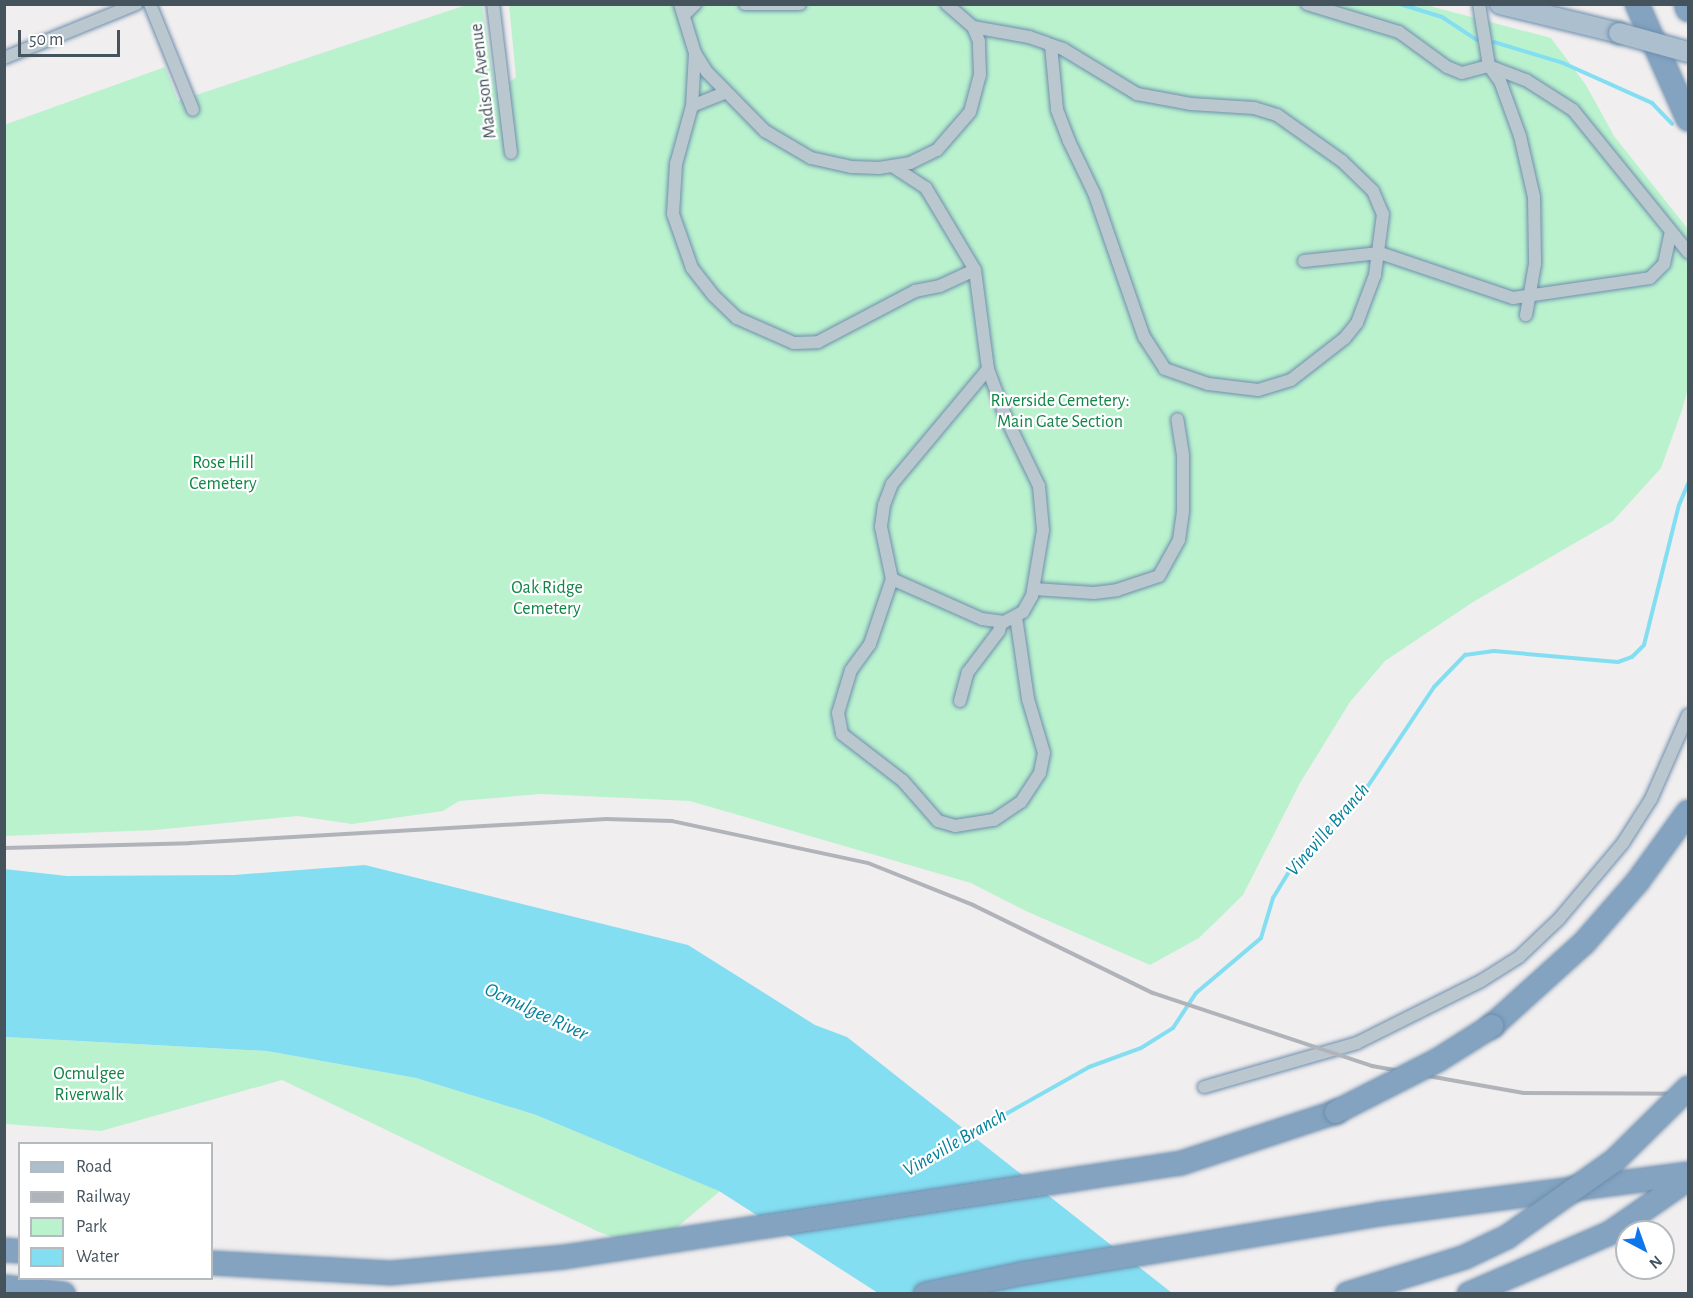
<!DOCTYPE html>
<html>
<head>
<meta charset="utf-8">
<style>
  body { margin:0 }
  #map { position:relative; width:1693px; height:1298px; overflow:hidden; background:#f1eeef; font-family:"Alegreya Sans",sans-serif }
  div>[style] { position:absolute }
  .green>* { inset:0; background:#baf2ce }
  .water>* { inset:0; background:#84def2 }
  .stream>* { height:4px; margin:-2px; padding:0 2px; transform-origin:2px; border-radius:2px; background:#84def2 }
  .roads { filter:drop-shadow(0 0 2px #6e8ead) drop-shadow(0 0 2px #6e8ead) }
  .street>* { height:12px; margin:-6px; padding:0 6px; transform-origin:6px; border-radius:6px; background:#bbc7cf }
  .primary>* { height:20px; margin:-10px; padding:0 10px; transform-origin:10px; border-radius:10px; background:#acbfcf }
  .highway>* { height:22px; margin:-11px; padding:0 11px; transform-origin:11px; border-radius:11px; background:#83a3c1 }
  .rail>* { height:4px; margin:-2px; padding:0 2px; transform-origin:2px; border-radius:2px; background:#b0b4ba }
  .bridges { filter:drop-shadow(0 0 2px #6e8ead) drop-shadow(0 0 2px #6e8ead) }
  .primary-bridge>* { height:20px; margin:-10px; padding:0 10px; transform-origin:10px; border-radius:10px; background:#acbfcf }
  .highway-bridge>* { height:22px; margin:-11px; padding:0 11px; transform-origin:11px; border-radius:11px; background:#83a3c1 }
  span { translate:-50% -50%; white-space:nowrap; text-align:center; line-height:1.15; -webkit-text-stroke:4.5px #fff; paint-order:stroke }
  .street-label { font-size:18px; color:#45535d }
  .park-label { font-size:18px; color:#118447 }
  .water-label { font-size:20px; color:#05809b; font-style:italic }
  .frame { position:absolute; inset:0; border:6px solid #45535d; pointer-events:none }
  .legend { position:absolute; left:18px; top:1142px; width:195px; height:138px; box-sizing:border-box; background:#fff; border:2px solid #b5babe; margin:0; padding:8px 10px; list-style:none; font-size:18px; color:#45535d }
  .legend li { display:flex; align-items:center; gap:12px; height:30px }
  .legend b { width:30px; border:2px solid #b5babe }
  .north { position:absolute; left:1615px; top:1220px; width:60px; height:60px; box-sizing:border-box; background:#fff; border:2px solid #b5babe; border-radius:50%; rotate:139deg; font-size:16px; font-weight:700; line-height:24px; text-align:center; color:#45535d }
  .north::after { content:''; display:block; margin:auto; width:21px; height:27px; background:#0d76ec; clip-path:polygon(50% 0,100% 100%,50% 72%,0 100%) }
  .scale { position:absolute; left:18px; top:30px; width:102px; height:27px; box-sizing:border-box; border:3px solid #45535d; border-top:0; padding-left:8px; font-size:18px; line-height:21px; white-space:nowrap; color:#45535d; -webkit-text-stroke:4px #fff; paint-order:stroke }
</style>
</head>
<body>
<div id="map">
  <div class="green">
    <i style="clip-path:polygon(466px 5px,482px 5px,496px 92px,516px 77px,509px 5px,1426px 5px,1551px 38px,1586px 85px,1614px 136px,1688px 229px,1688px 389px,1681px 413px,1661px 468px,1613px 521px,1473px 602px,1385px 661px,1350px 702px,1300px 783px,1243px 895px,1199px 938px,1150px 965px,1028px 912px,971px 883px,690px 801px,541px 794px,459px 801px,443px 811px,352px 824px,298px 816px,155px 830px,5px 836px,4px 125px,165px 67px,178px 101px)"></i>
    <i style="clip-path:polygon(4px 1037px,267px 1051px,416px 1078px,536px 1115px,720px 1191px,650px 1250px,599px 1232px,282px 1080px,101px 1131px,5px 1124px)"></i>
  </div>
  <div class="water">
    <i style="clip-path:polygon(365px 865px,688px 945px,815px 1025px,847px 1037px,1172px 1293px,878px 1293px,719px 1191px,536px 1115px,416px 1078px,267px 1051px,5px 1037px,4px 869px,67px 876px,234px 875px)"></i>
  </div>
  <div class="stream">
    <i style="left:1400px;top:4px;width:44px;rotate:17.2deg"></i>
    <i style="left:1442px;top:17px;width:42px;rotate:33.3deg"></i>
    <i style="left:1494px;top:42px;width:72px;rotate:16.9deg"></i>
    <i style="left:1563px;top:63px;width:98px;rotate:24.2deg"></i>
    <i style="left:1652px;top:103px;width:29px;rotate:46deg"></i>
    <i style="left:965px;top:1137px;width:142px;rotate:-29.4deg"></i>
    <i style="left:1089px;top:1067px;width:55px;rotate:-20.1deg"></i>
    <i style="left:1141px;top:1048px;width:38px;rotate:-32deg"></i>
    <i style="left:1173px;top:1028px;width:42px;rotate:-56.7deg"></i>
    <i style="left:1196px;top:993px;width:85px;rotate:-40.2deg"></i>
    <i style="left:1261px;top:938px;width:42px;rotate:-73.3deg"></i>
    <i style="left:1273px;top:898px;width:42px;rotate:-58.6deg"></i>
    <i style="left:1295px;top:862px;width:105px;rotate:-46.2deg"></i>
    <i style="left:1368px;top:786px;width:119px;rotate:-56.3deg"></i>
    <i style="left:1434px;top:687px;width:45px;rotate:-45.9deg"></i>
    <i style="left:1465px;top:655px;width:29px;rotate:-8deg"></i>
    <i style="left:1494px;top:651px;width:124px;rotate:5.1deg"></i>
    <i style="left:1618px;top:662px;width:15px;rotate:-20deg"></i>
    <i style="left:1632px;top:657px;width:17px;rotate:-45deg"></i>
    <i style="left:1644px;top:645px;width:144px;rotate:-76deg"></i>
    <i style="left:1679px;top:505px;width:23px;rotate:-67deg"></i>
  </div>
  <div class="roads">
    <div class="street">
      <i style="left:150px;top:4px;width:114px;rotate:67.9deg"></i>
      <i style="left:493px;top:4px;width:150px;rotate:83.1deg"></i>
      <i style="left:680px;top:4px;width:51px;rotate:73deg"></i>
      <i style="left:695px;top:53px;width:22px;rotate:58deg"></i>
      <i style="left:707px;top:72px;width:83px;rotate:45.5deg"></i>
      <i style="left:765px;top:131px;width:53px;rotate:30.4deg"></i>
      <i style="left:811px;top:158px;width:42px;rotate:12.4deg"></i>
      <i style="left:852px;top:167px;width:27px;rotate:2deg"></i>
      <i style="left:879px;top:168px;width:31px;rotate:-9deg"></i>
      <i style="left:910px;top:163px;width:30px;rotate:-26deg"></i>
      <i style="left:937px;top:150px;width:50px;rotate:-49deg"></i>
      <i style="left:970px;top:112px;width:38px;rotate:-75deg"></i>
      <i style="left:980px;top:75px;width:34px;rotate:-92deg"></i>
      <i style="left:979px;top:41px;width:15px;rotate:-113deg"></i>
      <i style="left:973px;top:27px;width:35px;rotate:-139deg"></i>
      <i style="left:745px;top:4px;width:55px"></i>
      <i style="left:1307px;top:4px;width:96px;rotate:16.9deg"></i>
      <i style="left:1399px;top:32px;width:59px;rotate:36.1deg"></i>
      <i style="left:1447px;top:67px;width:16px;rotate:22deg"></i>
      <i style="left:1462px;top:73px;width:28px;rotate:-15deg"></i>
      <i style="left:1489px;top:66px;width:19px;rotate:54deg"></i>
      <i style="left:1500px;top:81px;width:59px;rotate:70deg"></i>
      <i style="left:1520px;top:136px;width:63px;rotate:77.1deg"></i>
      <i style="left:1534px;top:197px;width:67px;rotate:89.1deg"></i>
      <i style="left:1535px;top:264px;width:52px;rotate:100deg"></i>
      <i style="left:1479px;top:4px;width:63px;rotate:80.8deg"></i>
      <i style="left:1489px;top:66px;width:40px;rotate:21deg"></i>
      <i style="left:1526px;top:80px;width:56px;rotate:32.6deg"></i>
      <i style="left:1573px;top:110px;width:183px;rotate:51deg"></i>
      <i style="left:684px;top:15px;width:16px;rotate:-45deg"></i>
      <i style="left:973px;top:27px;width:57px;rotate:10.1deg"></i>
      <i style="left:1029px;top:37px;width:18px;rotate:19deg"></i>
      <i style="left:1046px;top:43px;width:5px;rotate:22deg"></i>
      <i style="left:1051px;top:45px;width:13px;rotate:18deg"></i>
      <i style="left:1063px;top:49px;width:87px;rotate:31.3deg"></i>
      <i style="left:1137px;top:94px;width:55px;rotate:10.5deg"></i>
      <i style="left:1191px;top:104px;width:63px;rotate:3.6deg"></i>
      <i style="left:1254px;top:108px;width:24px;rotate:17deg"></i>
      <i style="left:1277px;top:115px;width:80px;rotate:35.3deg"></i>
      <i style="left:1342px;top:161px;width:43px;rotate:44.1deg"></i>
      <i style="left:1373px;top:191px;width:25px;rotate:67deg"></i>
      <i style="left:1383px;top:214px;width:62px;rotate:97.5deg"></i>
      <i style="left:1375px;top:275px;width:51px;rotate:110.6deg"></i>
      <i style="left:1357px;top:323px;width:19px;rotate:129deg"></i>
      <i style="left:1345px;top:338px;width:68px;rotate:142.1deg"></i>
      <i style="left:1291px;top:380px;width:34px;rotate:163deg"></i>
      <i style="left:1258px;top:390px;width:50px;rotate:-173.2deg"></i>
      <i style="left:1208px;top:384px;width:46px;rotate:-160.8deg"></i>
      <i style="left:1165px;top:369px;width:38px;rotate:-123deg"></i>
      <i style="left:1144px;top:337px;width:152px;rotate:-109.1deg"></i>
      <i style="left:1094px;top:193px;width:58px;rotate:-115.7deg"></i>
      <i style="left:1069px;top:141px;width:34px;rotate:-111deg"></i>
      <i style="left:1057px;top:109px;width:64px;rotate:-95.4deg"></i>
      <i style="left:695px;top:53px;width:53px;rotate:93.2deg"></i>
      <i style="left:692px;top:106px;width:60px;rotate:105.4deg"></i>
      <i style="left:676px;top:164px;width:50px;rotate:93.4deg"></i>
      <i style="left:673px;top:214px;width:57px;rotate:70.6deg"></i>
      <i style="left:692px;top:268px;width:34px;rotate:52deg"></i>
      <i style="left:713px;top:295px;width:33px;rotate:44deg"></i>
      <i style="left:737px;top:318px;width:62px;rotate:23.7deg"></i>
      <i style="left:794px;top:343px;width:24px;rotate:-2deg"></i>
      <i style="left:818px;top:342px;width:110px;rotate:-27.7deg"></i>
      <i style="left:915px;top:291px;width:25px;rotate:-11deg"></i>
      <i style="left:940px;top:286px;width:38px;rotate:-25deg"></i>
      <i style="left:4px;top:58px;width:143px;rotate:-22.2deg"></i>
      <i style="left:692px;top:106px;width:35px;rotate:-22deg"></i>
      <i style="left:1304px;top:261px;width:76px;rotate:-6deg"></i>
      <i style="left:1380px;top:253px;width:140px;rotate:18.7deg"></i>
      <i style="left:1513px;top:298px;width:138px;rotate:-8.3deg"></i>
      <i style="left:1650px;top:278px;width:20px;rotate:-45deg"></i>
      <i style="left:1664px;top:264px;width:33px;rotate:-78deg"></i>
      <i style="left:988px;top:369px;width:150px;rotate:129.9deg"></i>
      <i style="left:892px;top:484px;width:22px;rotate:111deg"></i>
      <i style="left:884px;top:505px;width:22px;rotate:98deg"></i>
      <i style="left:881px;top:527px;width:53px;rotate:78.1deg"></i>
      <i style="left:892px;top:579px;width:69px;rotate:108.7deg"></i>
      <i style="left:870px;top:644px;width:32px;rotate:126deg"></i>
      <i style="left:851px;top:670px;width:45px;rotate:106.8deg"></i>
      <i style="left:838px;top:713px;width:21px;rotate:79deg"></i>
      <i style="left:842px;top:734px;width:77px;rotate:37.6deg"></i>
      <i style="left:903px;top:781px;width:53px;rotate:48.8deg"></i>
      <i style="left:938px;top:821px;width:18px;rotate:16deg"></i>
      <i style="left:955px;top:826px;width:39px;rotate:-9deg"></i>
      <i style="left:994px;top:820px;width:32px;rotate:-34deg"></i>
      <i style="left:1021px;top:802px;width:35px;rotate:-57deg"></i>
      <i style="left:1040px;top:773px;width:20px;rotate:-79deg"></i>
      <i style="left:1044px;top:753px;width:56px;rotate:-106.5deg"></i>
      <i style="left:1028px;top:699px;width:83px;rotate:-98.3deg"></i>
      <i style="left:892px;top:579px;width:98px;rotate:24deg"></i>
      <i style="left:982px;top:619px;width:22px;rotate:8deg"></i>
      <i style="left:1004px;top:622px;width:21px;rotate:-28deg"></i>
      <i style="left:1023px;top:612px;width:18px;rotate:-61deg"></i>
      <i style="left:1032px;top:596px;width:67px;rotate:-80.5deg"></i>
      <i style="left:1043px;top:530px;width:44px;rotate:-95.2deg"></i>
      <i style="left:1039px;top:486px;width:76px;rotate:-115.9deg"></i>
      <i style="left:1006px;top:418px;width:52px;rotate:-110.2deg"></i>
      <i style="left:988px;top:369px;width:100px;rotate:-97.5deg"></i>
      <i style="left:975px;top:270px;width:96px;rotate:-120.9deg"></i>
      <i style="left:926px;top:188px;width:38px;rotate:-147deg"></i>
      <i style="left:1034px;top:589px;width:60px;rotate:3.8deg"></i>
      <i style="left:1094px;top:593px;width:23px;rotate:-7deg"></i>
      <i style="left:1117px;top:590px;width:44px;rotate:-18.4deg"></i>
      <i style="left:1159px;top:576px;width:41px;rotate:-60.9deg"></i>
      <i style="left:1179px;top:540px;width:29px;rotate:-82deg"></i>
      <i style="left:1183px;top:511px;width:56px;rotate:-90deg"></i>
      <i style="left:1183px;top:455px;width:36px;rotate:-99deg"></i>
      <i style="left:960px;top:701px;width:30px;rotate:-75deg"></i>
      <i style="left:968px;top:672px;width:51px;rotate:-52.9deg"></i>
      <i style="left:999px;top:631px;width:8px;rotate:-76deg"></i>
      <i style="left:1204px;top:1087px;width:159px;rotate:-16deg"></i>
      <i style="left:1357px;top:1043px;width:139px;rotate:-26.6deg"></i>
      <i style="left:1481px;top:981px;width:45px;rotate:-32.3deg"></i>
      <i style="left:1519px;top:957px;width:55px;rotate:-43.5deg"></i>
      <i style="left:1559px;top:919px;width:99px;rotate:-49.9deg"></i>
      <i style="left:1623px;top:843px;width:52px;rotate:-57.5deg"></i>
      <i style="left:1651px;top:799px;width:92px;rotate:-66.2deg"></i>
    </div>
    <div class="primary">
      <i style="left:1500px;top:4px;width:122px;rotate:13.7deg"></i>
    </div>
    <div class="highway">
      <i style="left:1637px;top:4px;width:126px;rotate:66.1deg"></i>
      <i style="left:1686px;top:4px;width:6px;rotate:72deg"></i>
      <i style="left:1492px;top:1026px;width:124px;rotate:-42.1deg"></i>
      <i style="left:1584px;top:943px;width:82px;rotate:-48.9deg"></i>
      <i style="left:1638px;top:881px;width:85px;rotate:-54.1deg"></i>
      <i style="left:4px;top:1250px;width:16px;rotate:4deg"></i>
      <i style="left:212px;top:1263px;width:179px;rotate:3.2deg"></i>
      <i style="left:391px;top:1273px;width:174px;rotate:-5.3deg"></i>
      <i style="left:564px;top:1257px;width:624px;rotate:-8.66deg"></i>
      <i style="left:1181px;top:1163px;width:163px;rotate:-18.2deg"></i>
      <i style="left:4px;top:1287px;width:60px;rotate:6.7deg"></i>
      <i style="left:925px;top:1294px;width:101px;rotate:-12deg"></i>
      <i style="left:1024px;top:1273px;width:361px;rotate:-9.4deg"></i>
      <i style="left:1380px;top:1214px;width:311px;rotate:-7.4deg"></i>
      <i style="left:1469px;top:1294px;width:154px;rotate:-23.4deg"></i>
      <i style="left:1610px;top:1233px;width:95px;rotate:-34.7deg"></i>
    </div>
  </div>
  <div class="rail">
    <i style="left:4px;top:848px;width:186px;rotate:-1.5deg"></i>
    <i style="left:190px;top:843px;width:417px;rotate:-3.3deg"></i>
    <i style="left:606px;top:819px;width:66px;rotate:1.7deg"></i>
    <i style="left:672px;top:821px;width:200px;rotate:12.1deg"></i>
    <i style="left:868px;top:863px;width:113px;rotate:21.8deg"></i>
    <i style="left:973px;top:905px;width:200px;rotate:26.1deg"></i>
    <i style="left:1153px;top:993px;width:231px;rotate:18.4deg"></i>
    <i style="left:1372px;top:1066px;width:154px;rotate:10.1deg"></i>
    <i style="left:1524px;top:1093px;width:164px;rotate:0.3deg"></i>
  </div>
  <div class="bridges">
    <div class="primary-bridge">
      <i style="left:1619px;top:33px;width:72px;rotate:15.4deg"></i>
    </div>
    <div class="highway-bridge">
      <i style="left:1336px;top:1112px;width:114px;rotate:-27deg"></i>
      <i style="left:1438px;top:1060px;width:64px;rotate:-32.2deg"></i>
      <i style="left:1347px;top:1294px;width:124px;rotate:-17.4deg"></i>
      <i style="left:1465px;top:1257px;width:47px;rotate:-25.5deg"></i>
      <i style="left:1507px;top:1237px;width:131px;rotate:-35.4deg"></i>
      <i style="left:1614px;top:1161px;width:104px;rotate:-44.6deg"></i>
    </div>
  </div>
  <div class="street-label">
    <span style="left:484px;top:81px;rotate:-97deg">Madison Avenue</span>
  </div>
  <div class="park-label">
    <span style="left:1060px;top:412px">Riverside Cemetery:<br>Main Gate Section</span>
    <span style="left:223px;top:474px">Rose Hill<br>Cemetery</span>
    <span style="left:547px;top:599px">Oak Ridge<br>Cemetery</span>
    <span style="left:89px;top:1085px">Ocmulgee<br>Riverwalk</span>
  </div>
  <div class="water-label">
    <span style="left:1328px;top:830px;rotate:-49deg">Vineville Branch</span>
    <span style="left:536px;top:1012px;rotate:25deg">Ocmulgee River</span>
    <span style="left:955px;top:1143px;rotate:-30deg">Vineville Branch</span>
  </div>
  <div class="frame"></div>
  <ul class="legend">
  <li><b style="height:8px;background:#acbfcf"></b>Road</li>
  <li><b style="height:8px;background:#b0b4ba"></b>Railway</li>
  <li><b style="height:16px;background:#baf2ce"></b>Park</li>
  <li><b style="height:16px;background:#84def2"></b>Water</li>
  </ul>
  <div class="north">N</div>
  <div class="scale">50 m</div>
</div>
</body>
</html>
